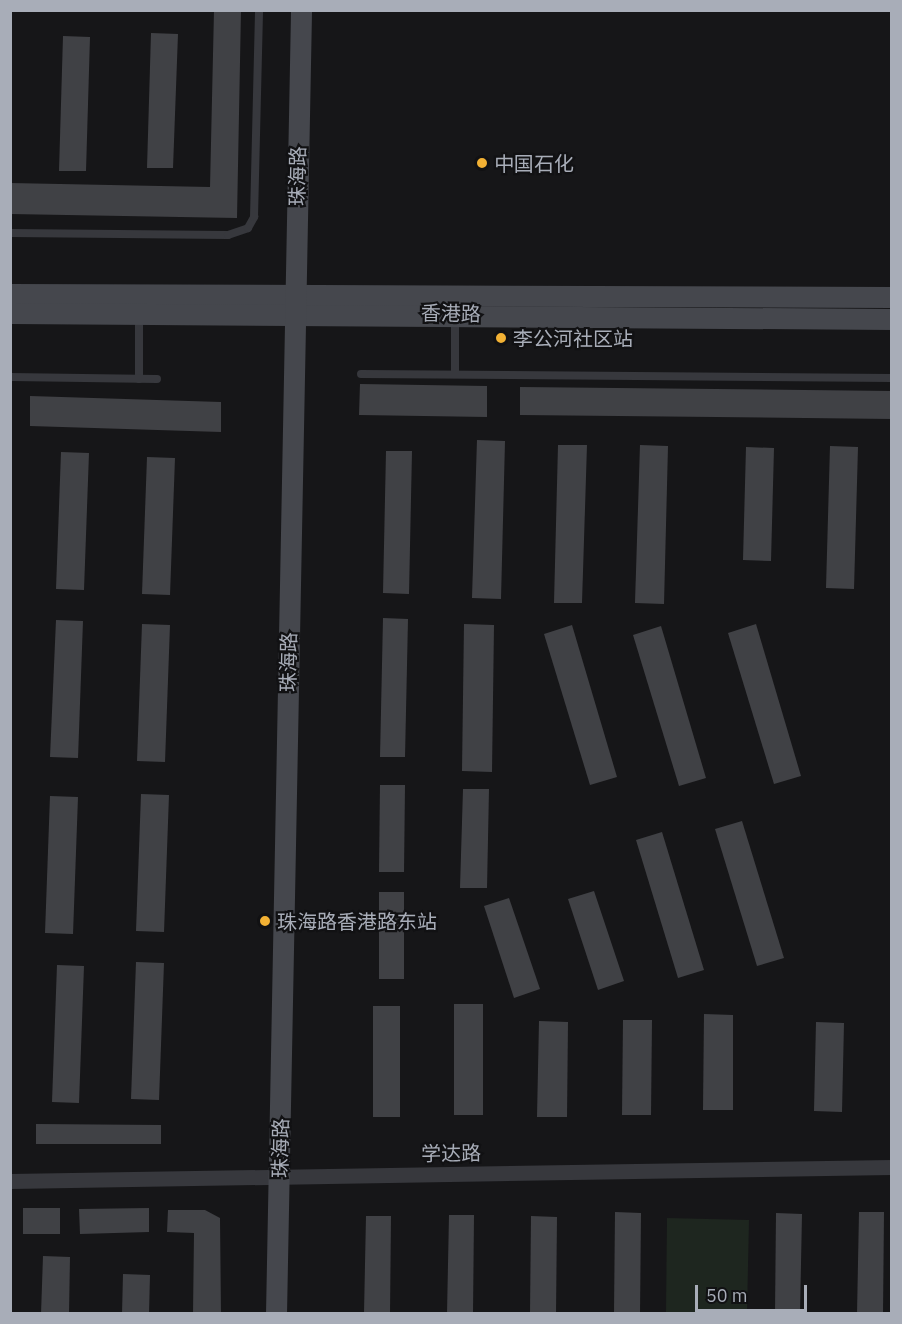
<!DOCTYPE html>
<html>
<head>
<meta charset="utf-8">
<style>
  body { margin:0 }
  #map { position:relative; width:902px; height:1324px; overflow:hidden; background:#161618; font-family:"IBM Plex Sans","Noto Sans SC",sans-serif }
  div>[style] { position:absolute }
  .green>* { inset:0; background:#1e261f }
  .building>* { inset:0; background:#404145 }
  .lane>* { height:8px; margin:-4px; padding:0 4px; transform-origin:4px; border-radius:4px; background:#37383d }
  .street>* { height:15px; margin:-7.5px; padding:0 7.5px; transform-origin:7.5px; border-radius:7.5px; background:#37383d }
  .secondary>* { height:21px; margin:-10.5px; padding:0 10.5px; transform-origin:10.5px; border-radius:10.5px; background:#45474d }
  .dots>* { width:16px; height:16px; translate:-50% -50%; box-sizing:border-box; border:3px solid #111113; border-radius:50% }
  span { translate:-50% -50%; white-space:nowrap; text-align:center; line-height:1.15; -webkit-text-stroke:4.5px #111113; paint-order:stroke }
  .poi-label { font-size:20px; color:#a8adb8 }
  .left { translate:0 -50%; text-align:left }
  .street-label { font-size:20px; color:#a8adb8 }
  .frame { position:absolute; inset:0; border:12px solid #a8adb8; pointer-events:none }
  .scale { position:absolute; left:695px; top:1285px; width:112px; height:27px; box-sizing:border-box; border:3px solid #a8adb8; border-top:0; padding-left:8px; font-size:18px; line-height:21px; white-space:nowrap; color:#a8adb8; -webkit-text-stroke:4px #111113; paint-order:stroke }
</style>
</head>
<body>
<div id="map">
  <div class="green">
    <i style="clip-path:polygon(667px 1218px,749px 1220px,747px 1313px,666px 1313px)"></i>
  </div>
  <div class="building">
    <i style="clip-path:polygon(214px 10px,241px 10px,237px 218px,10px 214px,10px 183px,210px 187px)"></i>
    <i style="clip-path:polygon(151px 33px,178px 34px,173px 168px,147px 168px)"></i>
    <i style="clip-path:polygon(63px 36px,90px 37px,86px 171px,59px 171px)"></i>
    <i style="clip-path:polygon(360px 384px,487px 386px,487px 417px,359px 415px)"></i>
    <i style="clip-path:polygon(520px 387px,892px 391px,892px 419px,520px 415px)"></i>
    <i style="clip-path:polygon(30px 396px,221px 402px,221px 432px,30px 426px)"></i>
    <i style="clip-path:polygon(477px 440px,505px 441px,501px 599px,472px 598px)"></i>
    <i style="clip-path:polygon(558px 445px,587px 445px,582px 603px,554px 603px)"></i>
    <i style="clip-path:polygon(640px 445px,668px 446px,664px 604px,635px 603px)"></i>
    <i style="clip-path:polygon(830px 446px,858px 447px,854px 589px,826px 588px)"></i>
    <i style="clip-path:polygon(746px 447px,774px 448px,771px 561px,743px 560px)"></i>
    <i style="clip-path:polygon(386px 451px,412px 451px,409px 594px,383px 593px)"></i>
    <i style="clip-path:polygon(61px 452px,89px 453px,84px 590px,56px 589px)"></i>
    <i style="clip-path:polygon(147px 457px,175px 458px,170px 595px,142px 594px)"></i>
    <i style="clip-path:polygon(383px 618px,408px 619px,405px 757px,380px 757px)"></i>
    <i style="clip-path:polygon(56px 620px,83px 621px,78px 758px,50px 757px)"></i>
    <i style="clip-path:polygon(142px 624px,170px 625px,165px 762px,137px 761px)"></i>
    <i style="clip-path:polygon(464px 624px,494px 625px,492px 772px,462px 771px)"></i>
    <i style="clip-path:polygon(756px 624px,801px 776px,774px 784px,728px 633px)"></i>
    <i style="clip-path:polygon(572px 625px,617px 777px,590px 785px,544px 634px)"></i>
    <i style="clip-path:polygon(661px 626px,706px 778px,679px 786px,633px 635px)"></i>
    <i style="clip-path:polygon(380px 785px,405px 785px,404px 872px,379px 872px)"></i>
    <i style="clip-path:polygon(463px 789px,489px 789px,487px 888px,460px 888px)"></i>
    <i style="clip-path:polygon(141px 794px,169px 795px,164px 932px,136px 931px)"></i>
    <i style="clip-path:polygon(50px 796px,78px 797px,73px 934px,45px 933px)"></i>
    <i style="clip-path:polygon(742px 821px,784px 958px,757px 966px,715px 829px)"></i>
    <i style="clip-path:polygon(662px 832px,704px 970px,678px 978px,636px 840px)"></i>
    <i style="clip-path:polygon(594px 891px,624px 981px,598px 990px,568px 899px)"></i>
    <i style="clip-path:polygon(379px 892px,404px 892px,404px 979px,379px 979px)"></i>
    <i style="clip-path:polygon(509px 898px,540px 989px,514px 998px,484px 906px)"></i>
    <i style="clip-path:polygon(136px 962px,164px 963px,159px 1100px,131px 1099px)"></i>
    <i style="clip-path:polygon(57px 965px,84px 966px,79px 1103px,52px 1102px)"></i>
    <i style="clip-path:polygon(454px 1004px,483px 1004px,483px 1115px,454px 1115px)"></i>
    <i style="clip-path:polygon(373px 1006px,400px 1006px,400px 1117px,373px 1117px)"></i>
    <i style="clip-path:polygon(704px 1014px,733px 1015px,733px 1110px,703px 1110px)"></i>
    <i style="clip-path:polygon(623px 1020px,652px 1020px,651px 1115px,622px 1115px)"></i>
    <i style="clip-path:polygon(539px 1021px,568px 1022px,567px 1117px,537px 1117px)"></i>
    <i style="clip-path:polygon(816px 1022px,844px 1023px,842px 1112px,814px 1111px)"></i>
    <i style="clip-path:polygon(36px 1124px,161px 1125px,161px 1144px,36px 1144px)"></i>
    <i style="clip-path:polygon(23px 1208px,60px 1208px,60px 1234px,23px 1234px)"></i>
    <i style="clip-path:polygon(149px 1208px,149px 1232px,80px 1234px,79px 1209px)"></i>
    <i style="clip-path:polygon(168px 1210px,205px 1210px,220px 1218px,221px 1314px,193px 1314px,194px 1233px,167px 1232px)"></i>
    <i style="clip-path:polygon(615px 1212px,641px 1213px,640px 1314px,614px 1314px)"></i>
    <i style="clip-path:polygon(859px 1212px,884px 1212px,883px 1314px,857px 1314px)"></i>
    <i style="clip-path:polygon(776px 1213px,802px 1214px,800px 1314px,775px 1314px)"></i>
    <i style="clip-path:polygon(449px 1215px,474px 1215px,473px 1314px,447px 1314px)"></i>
    <i style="clip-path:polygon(366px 1216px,391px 1216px,390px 1314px,364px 1314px)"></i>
    <i style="clip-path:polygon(531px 1216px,557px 1217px,556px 1314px,530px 1314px)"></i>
    <i style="clip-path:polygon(43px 1256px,70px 1257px,69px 1314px,41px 1314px)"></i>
    <i style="clip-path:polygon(123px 1274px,150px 1275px,149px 1314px,122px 1314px)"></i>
  </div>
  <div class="lane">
    <i style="left:10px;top:233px;width:218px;rotate:0.5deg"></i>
    <i style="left:228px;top:235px;width:21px;rotate:-19deg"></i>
    <i style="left:248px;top:228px;width:13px;rotate:-61deg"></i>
    <i style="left:254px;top:217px;width:207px;rotate:-88.6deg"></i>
    <i style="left:139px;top:314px;width:65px;rotate:90deg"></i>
    <i style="left:455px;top:318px;width:56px;rotate:90deg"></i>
    <i style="left:361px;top:374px;width:531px;rotate:0.43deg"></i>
    <i style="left:10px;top:377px;width:147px;rotate:0.8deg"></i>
  </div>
  <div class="street">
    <i style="left:10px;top:1181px;width:882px;rotate:-0.91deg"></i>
  </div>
  <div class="secondary">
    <i style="left:10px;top:294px;width:882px;rotate:0.19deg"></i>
    <i style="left:10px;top:313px;width:882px;rotate:0.39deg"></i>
    <i style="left:276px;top:1314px;width:1304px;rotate:-88.9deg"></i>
  </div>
  <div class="dots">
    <i style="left:482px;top:163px;background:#f2b134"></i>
    <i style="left:501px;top:338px;background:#f2b134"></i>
    <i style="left:265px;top:921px;background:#f2b134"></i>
  </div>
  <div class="poi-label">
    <span class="left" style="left:494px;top:163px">中国石化</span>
    <span class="left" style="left:513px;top:338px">李公河社区站</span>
    <span class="left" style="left:277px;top:921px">珠海路香港路东站</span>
  </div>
  <div class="street-label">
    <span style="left:297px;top:176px;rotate:-89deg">珠海路</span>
    <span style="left:451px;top:313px;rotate:1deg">香港路</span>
    <span style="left:288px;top:662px;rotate:-89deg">珠海路</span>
    <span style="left:280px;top:1148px;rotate:-89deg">珠海路</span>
    <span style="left:451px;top:1153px;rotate:-1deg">学达路</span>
  </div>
  <div class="frame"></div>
  <div class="scale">50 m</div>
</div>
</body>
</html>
